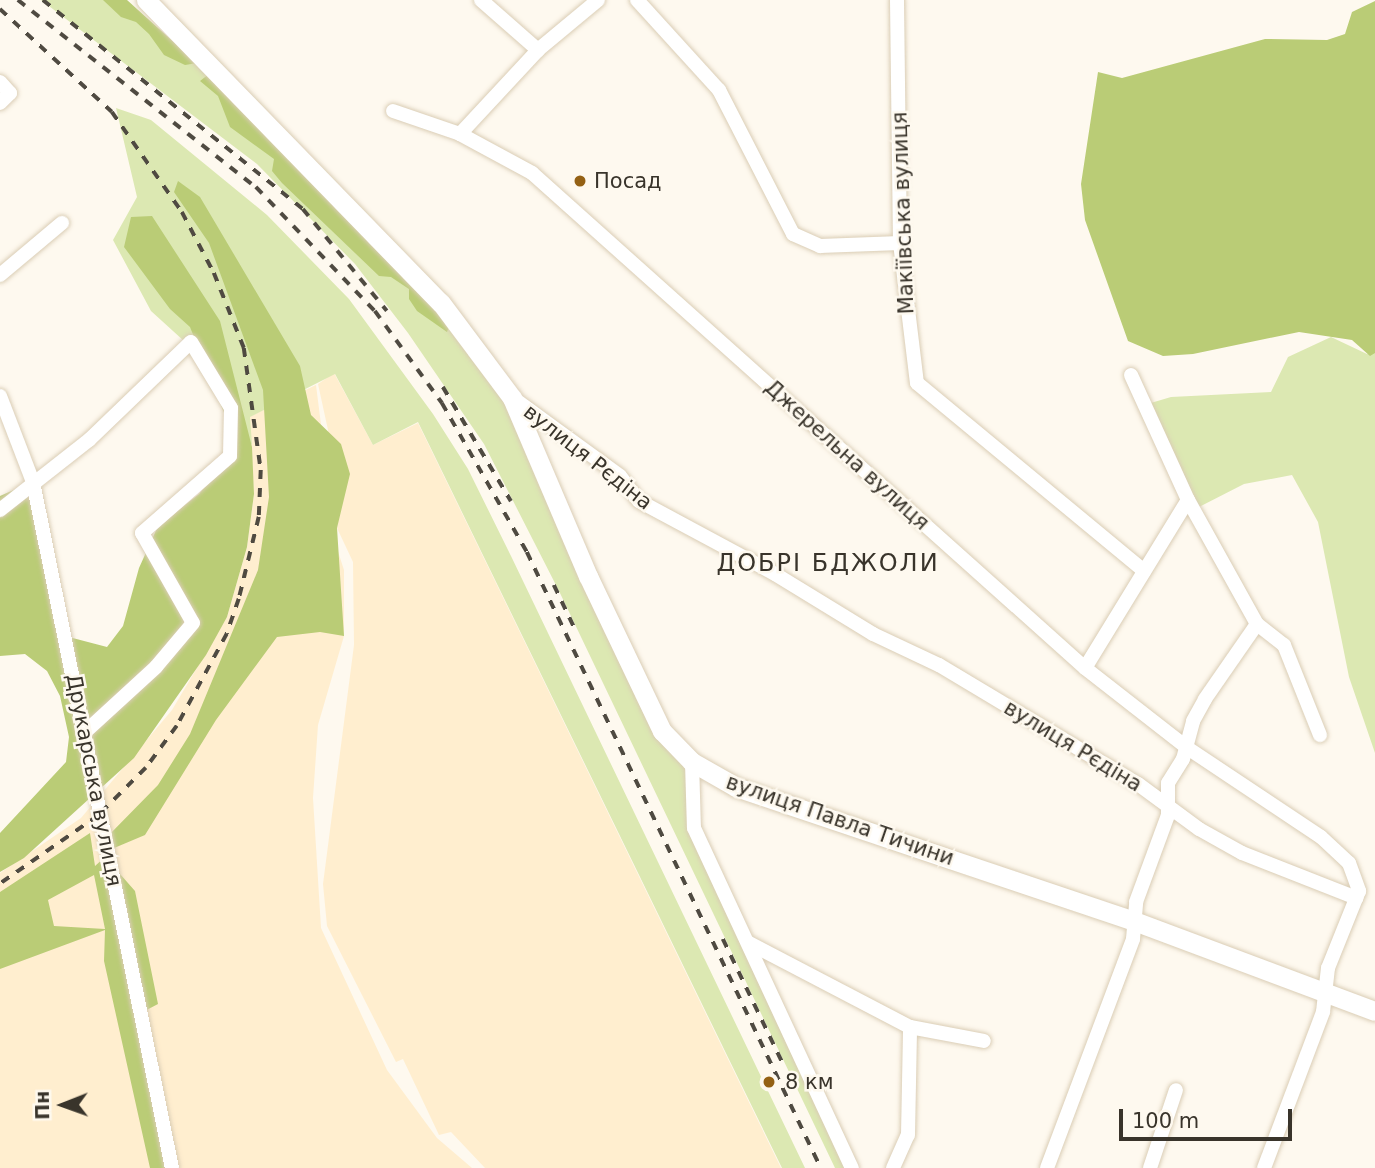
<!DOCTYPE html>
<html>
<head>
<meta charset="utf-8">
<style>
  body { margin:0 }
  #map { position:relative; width:1375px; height:1168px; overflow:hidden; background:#fef9ef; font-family:"DejaVu Sans",sans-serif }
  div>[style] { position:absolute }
  .built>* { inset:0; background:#ffeecf }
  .green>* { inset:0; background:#dce8b2 }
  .forest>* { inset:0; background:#bacc76 }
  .roads { filter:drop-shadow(0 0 2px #dacdb5) drop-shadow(0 0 2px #dacdb5) }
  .minor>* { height:14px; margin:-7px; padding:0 7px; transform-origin:7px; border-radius:7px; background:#fff }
  .major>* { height:19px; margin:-9.5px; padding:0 9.5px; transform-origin:9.5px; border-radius:9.5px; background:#fff }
  .rail>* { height:3.5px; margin-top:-1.75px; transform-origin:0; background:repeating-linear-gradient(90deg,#4f4a41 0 9px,transparent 0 18px) }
  .dots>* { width:19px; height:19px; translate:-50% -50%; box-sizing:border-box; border:4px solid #fef9ef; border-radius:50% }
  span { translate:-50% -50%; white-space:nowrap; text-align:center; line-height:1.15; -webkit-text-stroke:5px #fef9ef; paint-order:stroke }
  .poi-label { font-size:21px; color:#39342b }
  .left { translate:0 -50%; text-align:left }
  .street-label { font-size:21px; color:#39342b }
  .quarter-label { font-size:24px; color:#39342b; letter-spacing:2px }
  .north { position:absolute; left:28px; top:1070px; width:70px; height:70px; -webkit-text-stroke:5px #fef9ef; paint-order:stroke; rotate:269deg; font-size:19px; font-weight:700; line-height:28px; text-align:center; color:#39342b }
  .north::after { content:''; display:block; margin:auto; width:24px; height:32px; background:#39342b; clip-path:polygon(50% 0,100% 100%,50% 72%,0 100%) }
  .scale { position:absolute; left:1119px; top:1109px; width:173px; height:32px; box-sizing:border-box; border:4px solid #39342b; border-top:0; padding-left:9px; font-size:21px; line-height:24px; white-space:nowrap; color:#39342b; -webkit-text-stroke:5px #fef9ef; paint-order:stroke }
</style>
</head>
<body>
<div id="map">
  <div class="built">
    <i style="clip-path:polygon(334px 373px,373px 445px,418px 423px,781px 1168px,485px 1168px,451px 1132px,439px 1135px,403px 1059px,396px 1062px,327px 926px,323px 884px,354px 645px,353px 562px,337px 528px,341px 499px,332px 533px,344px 570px,344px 636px,318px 725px,313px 798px,321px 928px,387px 1070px,437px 1138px,472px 1168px,0 1168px,0 873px,81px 818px,172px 710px,227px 617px,247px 547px,254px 494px,249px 417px,316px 385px,327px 472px,328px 430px,318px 384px)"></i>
  </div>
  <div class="green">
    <i style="clip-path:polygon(41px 0,122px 0,193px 58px,448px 323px,509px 399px,662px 731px,692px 762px,694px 828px,854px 1168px,835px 1168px,559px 591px,484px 444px,408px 333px,355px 264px,257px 164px)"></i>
    <i style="clip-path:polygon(116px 108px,151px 120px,267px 215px,349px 299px,433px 414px,468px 469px,511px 556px,805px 1168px,782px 1168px,418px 422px,373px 445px,335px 374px,250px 417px,252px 444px,230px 456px,229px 406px,184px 341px,151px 311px,113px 240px,137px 197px)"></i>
    <i style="clip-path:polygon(1331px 337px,1367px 354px,1375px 350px,1375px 753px,1349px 677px,1318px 522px,1292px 475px,1244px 484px,1199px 507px,1144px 405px,1171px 397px,1271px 392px,1288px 357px)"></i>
  </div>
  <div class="forest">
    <i style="clip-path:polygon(103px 0,127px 0,197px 63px,185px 65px,164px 55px,149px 34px,136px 22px,121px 17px)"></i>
    <i style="clip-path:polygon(1375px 1px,1375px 353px,1370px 356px,1352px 340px,1299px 332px,1193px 354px,1163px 356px,1128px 341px,1085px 220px,1081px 184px,1098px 72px,1122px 78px,1265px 39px,1327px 40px,1345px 34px,1352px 12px)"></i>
    <i style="clip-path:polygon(209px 74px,450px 325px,447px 332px,417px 311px,409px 299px,409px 289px,391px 277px,379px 276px,282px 183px,272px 171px,274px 159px,230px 127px,218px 96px,200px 81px)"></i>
    <i style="clip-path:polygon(178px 181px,200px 197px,300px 366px,311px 415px,341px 444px,350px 474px,337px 528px,344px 636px,320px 632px,277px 637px,216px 720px,145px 835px,107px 851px,107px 837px,158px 785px,190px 734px,258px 570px,269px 497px,263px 390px,209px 243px,174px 192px)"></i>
    <i style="clip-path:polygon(152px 216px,220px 321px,252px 447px,254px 494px,247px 547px,227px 617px,206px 655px,134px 758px,24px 858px,0 872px,0 833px,66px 762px,69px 737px,60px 696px,47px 671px,25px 654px,0 656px,0 496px,16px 489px,36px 496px,65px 636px,107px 647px,123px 626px,139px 568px,158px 526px,199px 494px,230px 455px,230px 428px,190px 327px,170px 309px,124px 247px,131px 217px)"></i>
    <i style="clip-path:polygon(evenodd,90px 833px,95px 866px,105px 857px,135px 891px,158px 1004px,137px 1015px,166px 1168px,150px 1168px,104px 961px,105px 930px,0 969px,0 892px,90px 833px,94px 875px,105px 929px,54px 926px,48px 900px,94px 875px)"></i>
  </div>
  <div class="roads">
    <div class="minor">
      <i style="left:481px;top:0;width:76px;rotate:41.3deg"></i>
      <i style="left:637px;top:0;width:122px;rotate:47.7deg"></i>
      <i style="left:719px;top:90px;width:162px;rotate:62.8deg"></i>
      <i style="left:793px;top:234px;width:30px;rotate:24deg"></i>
      <i style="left:820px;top:246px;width:80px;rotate:-2.1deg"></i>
      <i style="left:897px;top:0;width:243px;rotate:89.3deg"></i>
      <i style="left:900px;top:243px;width:141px;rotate:83.1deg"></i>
      <i style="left:917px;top:383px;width:295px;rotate:39.6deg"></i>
      <i style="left:0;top:82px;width:15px;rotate:48deg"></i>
      <i style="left:10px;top:93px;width:14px;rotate:135deg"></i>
      <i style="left:393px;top:111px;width:71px;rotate:18.9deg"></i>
      <i style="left:460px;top:134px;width:82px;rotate:28.4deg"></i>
      <i style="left:532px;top:173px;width:742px;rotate:41.83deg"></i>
      <i style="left:1085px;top:668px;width:128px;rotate:38deg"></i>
      <i style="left:1186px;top:747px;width:162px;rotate:33.7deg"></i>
      <i style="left:1321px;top:837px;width:38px;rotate:43deg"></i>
      <i style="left:1349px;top:863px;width:30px;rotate:70deg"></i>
      <i style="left:1359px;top:891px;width:83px;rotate:111.9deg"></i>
      <i style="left:1328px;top:968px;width:44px;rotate:96.5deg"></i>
      <i style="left:1323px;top:1012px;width:167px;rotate:110.7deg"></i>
      <i style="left:460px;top:134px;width:115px;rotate:-47.1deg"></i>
      <i style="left:538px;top:50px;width:78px;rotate:-39.8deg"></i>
      <i style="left:0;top:275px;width:81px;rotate:-40deg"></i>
      <i style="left:1131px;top:375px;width:137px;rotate:65.5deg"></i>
      <i style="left:1188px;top:500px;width:142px;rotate:60.9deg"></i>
      <i style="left:1257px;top:624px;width:34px;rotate:38deg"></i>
      <i style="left:1284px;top:645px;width:97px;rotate:68.2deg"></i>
      <i style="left:0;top:396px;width:92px;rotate:69deg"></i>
      <i style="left:33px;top:482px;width:700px;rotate:78.55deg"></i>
      <i style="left:513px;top:398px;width:132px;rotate:36.1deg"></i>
      <i style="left:620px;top:476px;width:31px;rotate:53deg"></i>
      <i style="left:639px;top:501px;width:154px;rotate:28.2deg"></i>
      <i style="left:775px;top:574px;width:115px;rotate:31.5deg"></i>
      <i style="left:873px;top:634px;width:73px;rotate:25.2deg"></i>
      <i style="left:939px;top:665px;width:232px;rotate:30.9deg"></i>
      <i style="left:1138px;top:784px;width:76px;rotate:36.4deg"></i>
      <i style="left:1199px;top:829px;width:49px;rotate:29.2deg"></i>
      <i style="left:1242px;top:853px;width:123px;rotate:21.5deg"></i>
      <i style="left:0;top:510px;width:113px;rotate:-38.2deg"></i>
      <i style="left:89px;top:440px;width:141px;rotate:-43.9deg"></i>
      <i style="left:191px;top:342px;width:77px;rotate:58.8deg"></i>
      <i style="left:231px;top:408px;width:48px;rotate:91.2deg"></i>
      <i style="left:230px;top:456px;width:117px;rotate:138.8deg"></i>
      <i style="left:142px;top:533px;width:103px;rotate:60.5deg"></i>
      <i style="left:193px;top:623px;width:57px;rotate:130.1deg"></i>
      <i style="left:156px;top:667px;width:96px;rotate:137.5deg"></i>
      <i style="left:1085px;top:668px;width:197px;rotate:-58.5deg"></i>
      <i style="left:692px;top:762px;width:66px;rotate:88.3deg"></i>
      <i style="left:694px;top:828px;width:375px;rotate:65.1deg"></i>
      <i style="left:749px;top:943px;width:182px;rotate:27.6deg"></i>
      <i style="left:910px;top:1027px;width:75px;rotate:10.7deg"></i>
      <i style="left:893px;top:1168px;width:36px;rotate:-66deg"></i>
      <i style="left:908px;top:1135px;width:108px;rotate:-88.9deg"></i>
      <i style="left:1047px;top:1168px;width:245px;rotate:-69.4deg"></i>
      <i style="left:1133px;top:939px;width:37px;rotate:-85deg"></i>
      <i style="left:1136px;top:902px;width:93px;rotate:-69.8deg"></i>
      <i style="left:1168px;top:815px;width:32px;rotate:-90deg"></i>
      <i style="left:1168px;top:783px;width:28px;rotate:-58deg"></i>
      <i style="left:1183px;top:759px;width:39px;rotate:-75deg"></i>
      <i style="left:1193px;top:721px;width:25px;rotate:-61deg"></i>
      <i style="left:1205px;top:699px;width:91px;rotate:-55.3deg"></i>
      <i style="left:1150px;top:1168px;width:82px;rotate:-71.6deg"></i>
    </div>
    <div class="major">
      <i style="left:146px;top:0;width:423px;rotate:45.8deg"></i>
      <i style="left:441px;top:303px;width:119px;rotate:53.2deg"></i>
      <i style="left:512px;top:398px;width:194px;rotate:66.9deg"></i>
      <i style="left:588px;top:576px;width:172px;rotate:64.5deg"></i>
      <i style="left:662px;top:731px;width:43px;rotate:45.9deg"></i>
      <i style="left:692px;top:762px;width:51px;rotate:29.6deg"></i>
      <i style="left:736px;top:787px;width:420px;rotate:18.6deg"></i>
      <i style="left:1134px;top:921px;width:257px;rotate:20.5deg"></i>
    </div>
  </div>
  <div class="rail">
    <i style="left:18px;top:0;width:303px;rotate:38.2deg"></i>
    <i style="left:256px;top:187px;width:172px;rotate:46.2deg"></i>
    <i style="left:375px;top:311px;width:114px;rotate:53.9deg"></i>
    <i style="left:442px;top:403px;width:172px;rotate:60.3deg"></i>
    <i style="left:527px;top:552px;width:683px;rotate:64.49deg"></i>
    <i style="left:43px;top:0;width:334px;rotate:38.8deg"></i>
    <i style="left:303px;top:209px;width:132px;rotate:50.5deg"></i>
    <i style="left:0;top:9px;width:152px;rotate:42.6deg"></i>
    <i style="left:112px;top:112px;width:122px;rotate:55deg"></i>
    <i style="left:182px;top:212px;width:69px;rotate:62.3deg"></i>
    <i style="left:214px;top:273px;width:81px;rotate:68.2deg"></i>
    <i style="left:244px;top:348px;width:123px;rotate:82.1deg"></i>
    <i style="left:261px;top:470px;width:47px;rotate:92.4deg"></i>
    <i style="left:259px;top:517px;width:84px;rotate:103.7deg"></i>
    <i style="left:239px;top:599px;width:37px;rotate:109deg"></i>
    <i style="left:227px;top:634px;width:105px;rotate:118.5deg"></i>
    <i style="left:177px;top:726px;width:52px;rotate:126.4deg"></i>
    <i style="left:146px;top:768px;width:68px;rotate:135deg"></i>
    <i style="left:98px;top:816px;width:119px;rotate:145.2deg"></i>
    <i style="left:443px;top:387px;width:133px;rotate:59.2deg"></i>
    <i style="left:554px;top:585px;width:49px;rotate:64.5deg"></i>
    <i style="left:723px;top:939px;width:143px;rotate:64.3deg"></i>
  </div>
  <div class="dots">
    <i style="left:580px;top:181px;background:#946114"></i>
    <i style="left:769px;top:1082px;background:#946114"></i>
  </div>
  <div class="poi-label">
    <span class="left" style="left:594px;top:181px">Посад</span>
    <span class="left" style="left:785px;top:1082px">8 км</span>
  </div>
  <div class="street-label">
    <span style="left:903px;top:213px;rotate:-92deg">Макіївська вулиця</span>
    <span style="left:847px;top:455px;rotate:42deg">Джерельна вулиця</span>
    <span style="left:588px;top:457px;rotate:38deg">вулиця Рєдіна</span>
    <span style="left:1073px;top:746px;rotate:31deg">вулиця Рєдіна</span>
    <span style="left:94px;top:780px;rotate:79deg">Друкарська вулиця</span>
    <span style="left:840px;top:820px;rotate:19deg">вулиця Павла Тичини</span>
  </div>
  <div class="quarter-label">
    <span style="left:828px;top:564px">ДОБРІ БДЖОЛИ</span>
  </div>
  <div class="north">Пн</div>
  <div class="scale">100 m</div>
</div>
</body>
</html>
